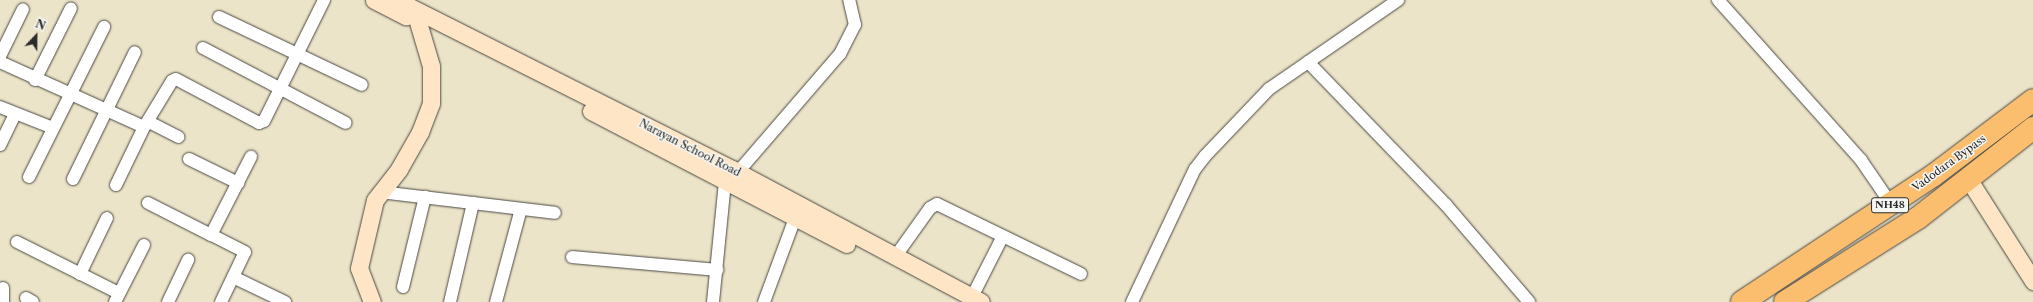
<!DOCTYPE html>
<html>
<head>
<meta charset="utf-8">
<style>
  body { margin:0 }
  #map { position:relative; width:2033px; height:302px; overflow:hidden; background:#ece4c8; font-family:"Libre Caslon Text",serif }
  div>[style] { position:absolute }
  .roads { filter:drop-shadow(0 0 1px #484743) drop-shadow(0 0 1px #484743) }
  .street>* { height:12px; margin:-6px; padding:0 6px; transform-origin:6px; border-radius:6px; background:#fff }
  .secondary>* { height:17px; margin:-8.5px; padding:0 8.5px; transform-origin:8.5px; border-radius:8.5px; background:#fde5c5 }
  .highway>* { height:22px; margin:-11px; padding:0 11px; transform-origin:11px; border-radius:11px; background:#fbbd6e }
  span { translate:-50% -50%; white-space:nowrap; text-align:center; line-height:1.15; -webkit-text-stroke:3px #f6f6f2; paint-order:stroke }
  .shield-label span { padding:1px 3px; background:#f6f6f2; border:1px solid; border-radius:3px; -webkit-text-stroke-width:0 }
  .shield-label { font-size:10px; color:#2b2b2b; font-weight:700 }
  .street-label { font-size:11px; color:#2b2b2b }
  .north { position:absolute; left:16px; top:16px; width:40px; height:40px; -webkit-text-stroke:3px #f6f6f2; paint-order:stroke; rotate:22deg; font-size:11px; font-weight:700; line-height:16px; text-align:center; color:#2b2b2b }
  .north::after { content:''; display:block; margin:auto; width:14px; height:18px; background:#2b2b2b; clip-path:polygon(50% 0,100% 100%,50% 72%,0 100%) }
</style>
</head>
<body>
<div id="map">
  <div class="roads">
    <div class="street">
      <i style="left:1718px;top:0;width:215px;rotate:48.2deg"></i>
      <i style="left:1861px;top:160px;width:53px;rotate:55.7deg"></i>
      <i style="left:219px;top:17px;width:158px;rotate:25.4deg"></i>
      <i style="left:203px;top:48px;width:161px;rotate:27.7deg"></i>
      <i style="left:0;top:56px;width:52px;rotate:-63.9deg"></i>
      <i style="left:0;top:62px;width:158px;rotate:24.3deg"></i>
      <i style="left:144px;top:127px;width:54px;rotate:-58.7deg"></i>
      <i style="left:172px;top:81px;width:4px;rotate:-27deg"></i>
      <i style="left:176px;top:79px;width:94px;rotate:27.9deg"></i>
      <i style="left:259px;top:123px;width:5px;rotate:-22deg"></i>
      <i style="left:264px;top:121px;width:135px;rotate:-63.6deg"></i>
      <i style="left:1308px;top:62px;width:199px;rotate:46deg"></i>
      <i style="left:1446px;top:205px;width:128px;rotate:49.4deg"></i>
      <i style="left:35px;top:80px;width:80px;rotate:-63.4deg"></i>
      <i style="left:0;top:107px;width:57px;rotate:21.6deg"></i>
      <i style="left:149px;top:122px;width:33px;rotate:27deg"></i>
      <i style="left:0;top:145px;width:34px;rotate:-64deg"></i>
      <i style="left:189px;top:159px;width:55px;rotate:26.1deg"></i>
      <i style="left:738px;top:172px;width:156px;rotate:-49.2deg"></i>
      <i style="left:840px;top:54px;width:33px;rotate:-63deg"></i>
      <i style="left:855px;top:25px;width:26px;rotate:-103deg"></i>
      <i style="left:29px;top:177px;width:168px;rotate:-63.4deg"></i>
      <i style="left:73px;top:179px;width:141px;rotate:-64deg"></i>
      <i style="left:116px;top:185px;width:64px;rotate:-64.2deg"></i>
      <i style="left:380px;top:192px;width:176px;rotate:6.8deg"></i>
      <i style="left:148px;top:203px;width:71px;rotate:26.9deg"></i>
      <i style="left:17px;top:242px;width:114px;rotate:26.6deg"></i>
      <i style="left:572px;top:257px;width:146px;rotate:5.1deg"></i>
      <i style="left:895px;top:257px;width:60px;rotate:-54.5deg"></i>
      <i style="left:930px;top:208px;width:8px;rotate:-30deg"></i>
      <i style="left:937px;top:204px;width:160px;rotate:25.9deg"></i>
      <i style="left:80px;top:274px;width:62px;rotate:-64.3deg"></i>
      <i style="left:233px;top:277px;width:58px;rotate:25.7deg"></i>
      <i style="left:403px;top:287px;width:93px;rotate:-76.3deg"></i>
      <i style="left:972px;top:297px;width:68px;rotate:-63.1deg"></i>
      <i style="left:26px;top:298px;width:8px;rotate:30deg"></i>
      <i style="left:3px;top:302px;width:14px;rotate:-90deg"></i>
      <i style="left:115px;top:302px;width:64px;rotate:-63deg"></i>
      <i style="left:168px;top:302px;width:47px;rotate:-64.5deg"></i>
      <i style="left:221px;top:302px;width:55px;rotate:-64.4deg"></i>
      <i style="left:245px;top:252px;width:38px;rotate:-153deg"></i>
      <i style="left:211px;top:235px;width:88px;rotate:-62.9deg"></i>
      <i style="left:450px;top:302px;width:102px;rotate:-76.9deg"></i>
      <i style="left:496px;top:302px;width:96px;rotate:-75deg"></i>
      <i style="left:713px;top:302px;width:122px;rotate:-84.3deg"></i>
      <i style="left:725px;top:181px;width:7px;rotate:-63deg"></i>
      <i style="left:764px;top:302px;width:90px;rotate:-69.7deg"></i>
      <i style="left:1132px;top:302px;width:147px;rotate:-64.7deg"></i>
      <i style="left:1195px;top:169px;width:16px;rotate:-52deg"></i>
      <i style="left:1205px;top:156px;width:93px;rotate:-46.3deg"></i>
      <i style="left:1269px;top:89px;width:157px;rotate:-34.6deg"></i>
    </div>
    <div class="secondary">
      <i style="left:374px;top:0;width:36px;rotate:27deg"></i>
      <i style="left:396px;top:0;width:376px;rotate:26.7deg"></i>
      <i style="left:732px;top:169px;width:282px;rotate:28.1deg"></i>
      <i style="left:591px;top:111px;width:288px;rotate:27.5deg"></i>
      <i style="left:1969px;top:180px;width:120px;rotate:57.6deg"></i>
      <i style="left:372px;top:302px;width:36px;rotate:-111deg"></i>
      <i style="left:359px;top:268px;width:70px;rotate:-76.8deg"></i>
      <i style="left:375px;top:200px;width:39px;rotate:-52deg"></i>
      <i style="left:399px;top:169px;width:43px;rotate:-60.4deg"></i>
      <i style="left:420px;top:132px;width:31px;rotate:-69deg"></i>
      <i style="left:431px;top:103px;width:37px;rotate:-90deg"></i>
      <i style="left:431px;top:66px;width:46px;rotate:-106.5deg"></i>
    </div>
    <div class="highway">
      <i style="left:1742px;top:302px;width:230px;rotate:-33.5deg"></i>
      <i style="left:1934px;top:175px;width:124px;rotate:-37.1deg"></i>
      <i style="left:1785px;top:302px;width:157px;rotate:-32.3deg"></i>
      <i style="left:1918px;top:218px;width:146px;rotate:-38deg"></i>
    </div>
  </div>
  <div class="shield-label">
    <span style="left:1890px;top:205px">NH48</span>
  </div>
  <div class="street-label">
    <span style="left:690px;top:148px;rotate:27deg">Narayan School Road</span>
    <span style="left:1949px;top:163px;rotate:-36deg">Vadodara Bypass</span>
  </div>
  <div class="north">N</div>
</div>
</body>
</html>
